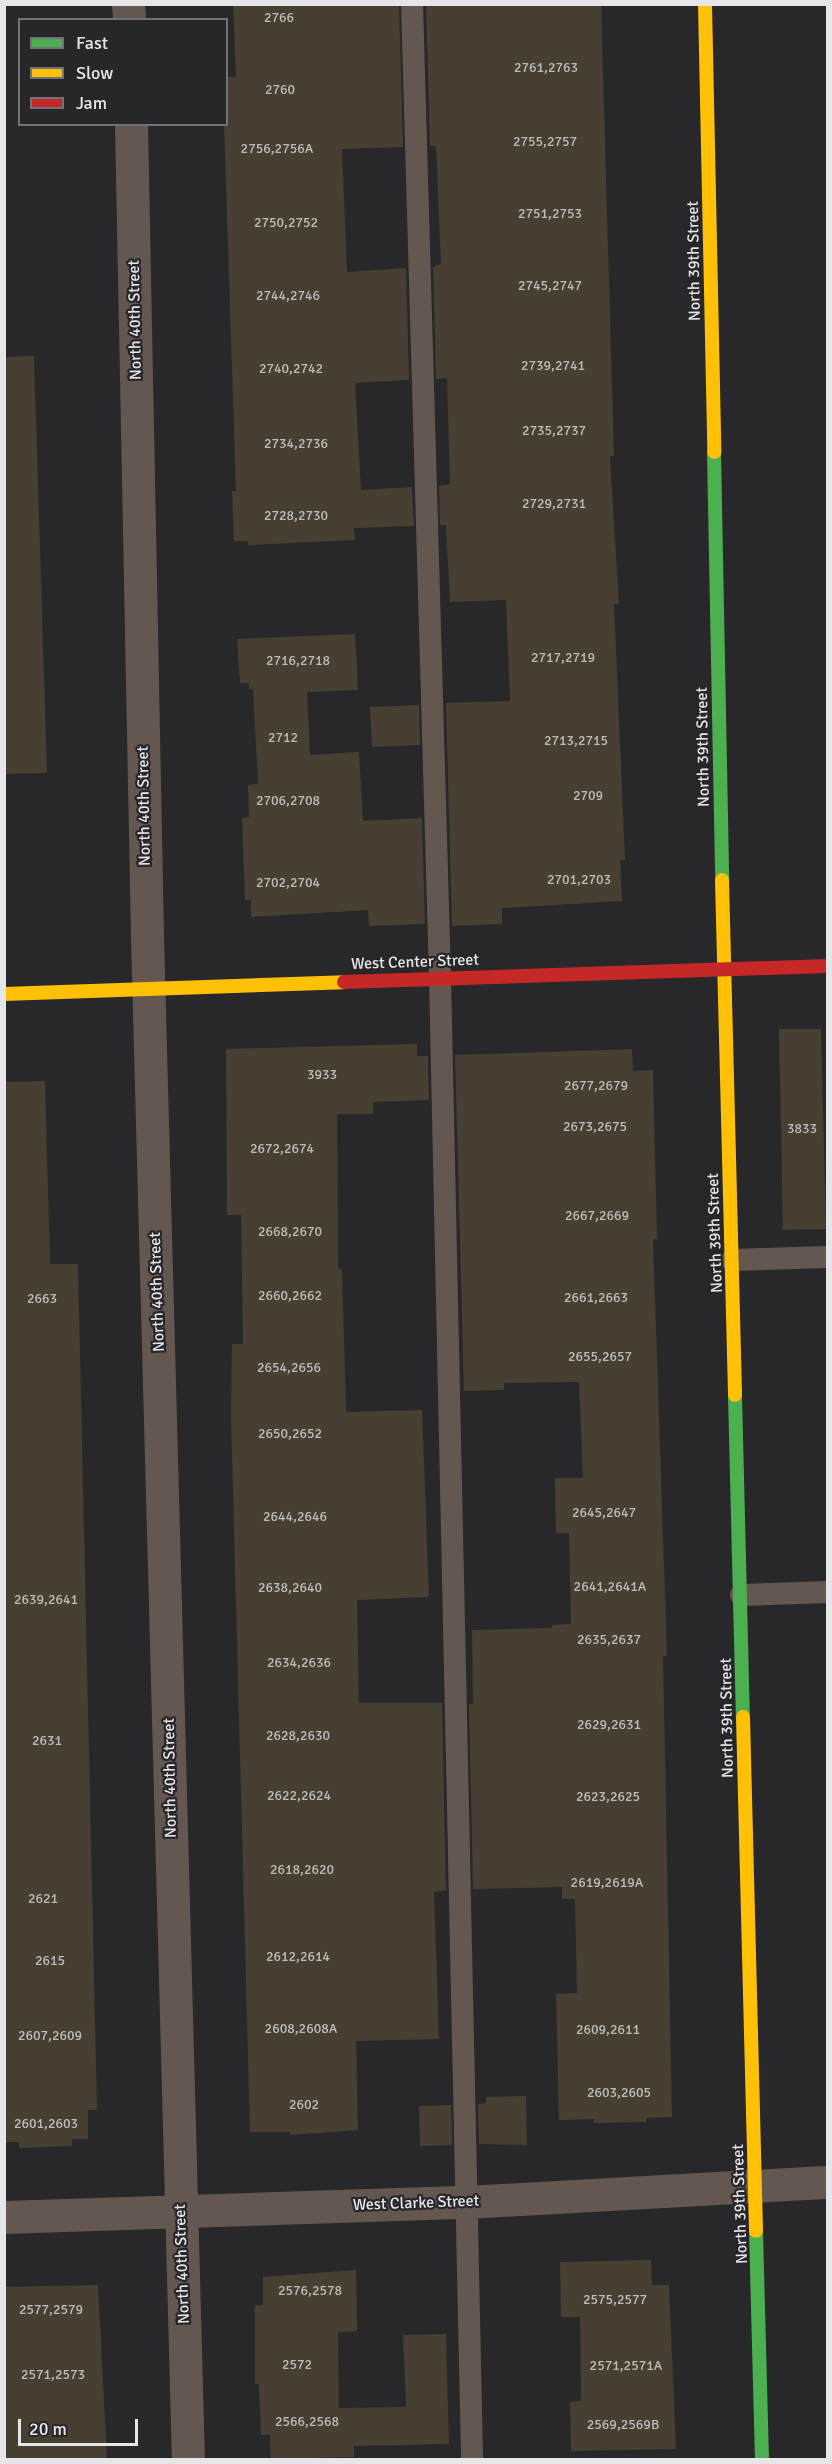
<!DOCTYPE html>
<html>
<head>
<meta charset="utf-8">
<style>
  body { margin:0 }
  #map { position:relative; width:832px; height:2464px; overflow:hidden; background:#282729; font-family:Signika,sans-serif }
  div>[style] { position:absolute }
  .building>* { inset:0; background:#474032 }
  .lane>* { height:22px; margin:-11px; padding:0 11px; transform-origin:11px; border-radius:11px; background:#645750 }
  .street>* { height:33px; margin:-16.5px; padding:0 16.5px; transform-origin:16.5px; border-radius:16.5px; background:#645750 }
  .fast>* { height:14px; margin:-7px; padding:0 7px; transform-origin:7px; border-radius:7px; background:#4caf50 }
  .slow>* { height:14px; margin:-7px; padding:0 7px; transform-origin:7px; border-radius:7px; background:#ffc107 }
  .jam>* { height:14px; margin:-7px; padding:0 7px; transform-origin:7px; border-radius:7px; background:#c62828 }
  span { translate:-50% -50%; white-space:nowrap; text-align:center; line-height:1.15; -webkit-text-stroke:4.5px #27262a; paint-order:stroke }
  .number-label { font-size:14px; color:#bebcba }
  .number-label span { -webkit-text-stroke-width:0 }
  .street-label { font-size:16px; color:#e6e5e8 }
  .frame { position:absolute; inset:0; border:6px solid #e6e5e8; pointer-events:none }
  .legend { position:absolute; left:18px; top:18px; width:210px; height:108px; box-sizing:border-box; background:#27262a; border:2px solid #737276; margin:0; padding:8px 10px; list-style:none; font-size:18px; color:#e6e5e8 }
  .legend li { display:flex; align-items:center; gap:12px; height:30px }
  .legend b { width:30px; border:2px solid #737276 }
  .scale { position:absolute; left:18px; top:2419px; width:120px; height:27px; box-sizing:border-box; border:3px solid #e6e5e8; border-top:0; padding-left:8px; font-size:18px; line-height:21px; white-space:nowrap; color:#e6e5e8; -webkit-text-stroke:4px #27262a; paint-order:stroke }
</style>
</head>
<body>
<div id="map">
  <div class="building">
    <i style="clip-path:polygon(233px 4px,399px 4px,403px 147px,342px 149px,347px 272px,406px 268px,409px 380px,355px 383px,361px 490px,412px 487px,414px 526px,354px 528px,355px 540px,248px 545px,248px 541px,234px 541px,232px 491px,236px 491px,224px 124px,226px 77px,236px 77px)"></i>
    <i style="clip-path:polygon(426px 4px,601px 4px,614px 456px,610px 456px,619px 604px,614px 604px,625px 860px,620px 860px,622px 901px,502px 908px,502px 924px,452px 926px,446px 703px,510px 701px,506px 600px,450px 602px,446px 525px,440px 525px,439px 486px,450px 484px,447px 378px,436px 379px,433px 267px,441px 264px,436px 146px,430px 146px)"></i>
    <i style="clip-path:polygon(34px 356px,47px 773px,4px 774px,4px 357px)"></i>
    <i style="clip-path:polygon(355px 634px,358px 690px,307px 692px,310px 755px,359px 752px,363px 821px,422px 818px,425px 924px,369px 926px,368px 910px,251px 917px,251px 900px,245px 900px,242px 818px,249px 817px,248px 785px,258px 784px,253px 689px,249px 689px,249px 683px,240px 683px,237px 639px)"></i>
    <i style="clip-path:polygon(419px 705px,420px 745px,372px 747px,370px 707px)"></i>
    <i style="clip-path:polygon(779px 1029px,821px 1029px,826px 1229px,783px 1230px)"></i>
    <i style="clip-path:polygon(417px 1044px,417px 1056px,428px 1056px,429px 1100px,373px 1102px,373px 1114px,337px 1114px,338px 1268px,342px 1269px,346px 1412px,422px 1410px,429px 1597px,357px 1600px,359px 1703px,442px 1703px,446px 1890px,434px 1892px,439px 2039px,356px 2041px,358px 2130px,290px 2135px,290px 2132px,250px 2132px,231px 1416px,232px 1344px,243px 1344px,241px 1215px,227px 1215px,226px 1049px)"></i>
    <i style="clip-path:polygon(632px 1049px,633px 1071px,653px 1070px,657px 1239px,653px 1239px,667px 1656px,663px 1656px,672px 2117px,646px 2118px,646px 2122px,594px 2123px,594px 2119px,559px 2120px,556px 1994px,577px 1993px,575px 1899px,562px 1899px,562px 1887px,473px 1889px,469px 1704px,473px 1704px,472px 1630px,552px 1628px,552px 1625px,571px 1624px,569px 1533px,556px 1533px,555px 1478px,583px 1478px,579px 1382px,504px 1383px,504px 1390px,464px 1391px,455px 1055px)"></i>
    <i style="clip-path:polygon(45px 1081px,50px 1264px,78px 1264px,97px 2110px,88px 2110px,88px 2139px,72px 2139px,72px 2146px,19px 2148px,19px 2142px,4px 2142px,4px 1082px)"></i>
    <i style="clip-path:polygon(526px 2096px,527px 2145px,479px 2144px,478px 2104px,486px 2103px,486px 2097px)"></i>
    <i style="clip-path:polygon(451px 2105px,452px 2145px,420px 2146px,419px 2106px)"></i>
    <i style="clip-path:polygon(651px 2260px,652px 2285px,669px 2285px,676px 2449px,571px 2451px,570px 2402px,581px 2401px,580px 2317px,561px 2317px,560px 2262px)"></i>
    <i style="clip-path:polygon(356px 2270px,357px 2331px,338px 2332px,339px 2408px,406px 2407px,403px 2335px,446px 2334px,449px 2444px,354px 2446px,354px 2457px,271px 2459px,270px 2435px,261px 2435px,259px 2384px,255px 2384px,255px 2305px,263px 2305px,263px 2277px)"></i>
    <i style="clip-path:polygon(98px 2285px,107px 2460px,4px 2460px,4px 2287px)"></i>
  </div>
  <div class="lane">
    <i style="left:412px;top:4px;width:973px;rotate:88.35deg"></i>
    <i style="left:440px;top:977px;width:1483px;rotate:88.76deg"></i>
    <i style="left:732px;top:1260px;width:96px;rotate:-1.8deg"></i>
    <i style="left:741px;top:1595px;width:87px;rotate:-2deg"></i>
  </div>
  <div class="street">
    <i style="left:128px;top:4px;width:16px;rotate:86deg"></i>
    <i style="left:131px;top:124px;width:813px;rotate:88.87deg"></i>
    <i style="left:147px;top:937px;width:1524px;rotate:88.46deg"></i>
    <i style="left:4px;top:2217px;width:462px;rotate:-1.9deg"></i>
    <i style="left:466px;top:2202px;width:363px;rotate:-3.2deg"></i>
  </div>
  <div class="fast">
    <i style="left:714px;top:452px;width:428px;rotate:88.9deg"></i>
    <i style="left:735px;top:1395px;width:322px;rotate:88.6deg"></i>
    <i style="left:756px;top:2231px;width:229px;rotate:88.5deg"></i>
  </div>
  <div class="slow">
    <i style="left:705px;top:4px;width:448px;rotate:88.8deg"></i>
    <i style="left:722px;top:880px;width:515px;rotate:88.55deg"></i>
    <i style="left:4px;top:994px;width:340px;rotate:-2deg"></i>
    <i style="left:743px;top:1717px;width:514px;rotate:88.55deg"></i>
  </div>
  <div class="jam">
    <i style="left:344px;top:982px;width:484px;rotate:-1.9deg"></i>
  </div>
  <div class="number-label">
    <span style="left:279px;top:18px">2766</span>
    <span style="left:546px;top:68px">2761,2763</span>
    <span style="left:280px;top:90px">2760</span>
    <span style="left:545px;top:142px">2755,2757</span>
    <span style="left:277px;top:149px">2756,2756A</span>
    <span style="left:550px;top:214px">2751,2753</span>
    <span style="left:286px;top:223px">2750,2752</span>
    <span style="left:550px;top:286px">2745,2747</span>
    <span style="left:288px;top:296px">2744,2746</span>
    <span style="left:553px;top:366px">2739,2741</span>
    <span style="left:291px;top:369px">2740,2742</span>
    <span style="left:554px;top:431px">2735,2737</span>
    <span style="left:296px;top:444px">2734,2736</span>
    <span style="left:554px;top:504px">2729,2731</span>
    <span style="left:296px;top:516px">2728,2730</span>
    <span style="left:563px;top:658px">2717,2719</span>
    <span style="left:298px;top:661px">2716,2718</span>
    <span style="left:283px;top:738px">2712</span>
    <span style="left:576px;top:741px">2713,2715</span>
    <span style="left:588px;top:796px">2709</span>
    <span style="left:288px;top:801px">2706,2708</span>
    <span style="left:579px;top:880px">2701,2703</span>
    <span style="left:288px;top:883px">2702,2704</span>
    <span style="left:322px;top:1075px">3933</span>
    <span style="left:596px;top:1086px">2677,2679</span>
    <span style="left:595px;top:1127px">2673,2675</span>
    <span style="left:802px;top:1129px">3833</span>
    <span style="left:282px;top:1149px">2672,2674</span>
    <span style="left:597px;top:1216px">2667,2669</span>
    <span style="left:290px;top:1232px">2668,2670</span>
    <span style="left:290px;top:1296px">2660,2662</span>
    <span style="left:596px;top:1298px">2661,2663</span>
    <span style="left:42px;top:1299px">2663</span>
    <span style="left:600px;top:1357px">2655,2657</span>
    <span style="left:289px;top:1368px">2654,2656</span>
    <span style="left:290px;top:1434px">2650,2652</span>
    <span style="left:604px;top:1513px">2645,2647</span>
    <span style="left:295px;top:1517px">2644,2646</span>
    <span style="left:610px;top:1587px">2641,2641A</span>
    <span style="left:290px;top:1588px">2638,2640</span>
    <span style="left:46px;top:1600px">2639,2641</span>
    <span style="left:609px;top:1640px">2635,2637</span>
    <span style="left:299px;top:1663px">2634,2636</span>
    <span style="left:609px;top:1725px">2629,2631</span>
    <span style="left:298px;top:1736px">2628,2630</span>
    <span style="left:47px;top:1741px">2631</span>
    <span style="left:299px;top:1796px">2622,2624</span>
    <span style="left:608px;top:1797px">2623,2625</span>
    <span style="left:302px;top:1870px">2618,2620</span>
    <span style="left:607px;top:1883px">2619,2619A</span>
    <span style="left:43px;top:1899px">2621</span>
    <span style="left:298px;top:1957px">2612,2614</span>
    <span style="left:50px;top:1961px">2615</span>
    <span style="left:301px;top:2029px">2608,2608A</span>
    <span style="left:608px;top:2030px">2609,2611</span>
    <span style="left:50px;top:2036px">2607,2609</span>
    <span style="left:619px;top:2093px">2603,2605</span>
    <span style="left:304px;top:2105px">2602</span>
    <span style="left:46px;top:2124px">2601,2603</span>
    <span style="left:310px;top:2291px">2576,2578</span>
    <span style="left:615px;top:2300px">2575,2577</span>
    <span style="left:51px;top:2310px">2577,2579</span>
    <span style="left:297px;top:2365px">2572</span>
    <span style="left:626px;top:2366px">2571,2571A</span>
    <span style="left:53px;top:2375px">2571,2573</span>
    <span style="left:307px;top:2422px">2566,2568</span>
    <span style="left:623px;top:2425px">2569,2569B</span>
  </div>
  <div class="street-label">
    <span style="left:694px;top:261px;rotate:-91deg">North 39th Street</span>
    <span style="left:135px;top:320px;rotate:-91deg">North 40th Street</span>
    <span style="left:703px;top:747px;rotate:-91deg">North 39th Street</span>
    <span style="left:144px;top:806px;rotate:-91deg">North 40th Street</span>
    <span style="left:415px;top:962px;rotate:-2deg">West Center Street</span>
    <span style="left:715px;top:1233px;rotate:-92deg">North 39th Street</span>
    <span style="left:157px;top:1292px;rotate:-92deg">North 40th Street</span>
    <span style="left:727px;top:1718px;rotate:-91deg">North 39th Street</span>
    <span style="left:170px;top:1778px;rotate:-91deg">North 40th Street</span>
    <span style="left:416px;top:2203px;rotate:-2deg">West Clarke Street</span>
    <span style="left:740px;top:2204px;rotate:-92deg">North 39th Street</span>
    <span style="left:182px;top:2264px;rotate:-92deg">North 40th Street</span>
  </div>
  <div class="frame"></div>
  <ul class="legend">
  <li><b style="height:8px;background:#4caf50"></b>Fast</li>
  <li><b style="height:8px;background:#ffc107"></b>Slow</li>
  <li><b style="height:8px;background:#c62828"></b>Jam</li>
  </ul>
  <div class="scale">20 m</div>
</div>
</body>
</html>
